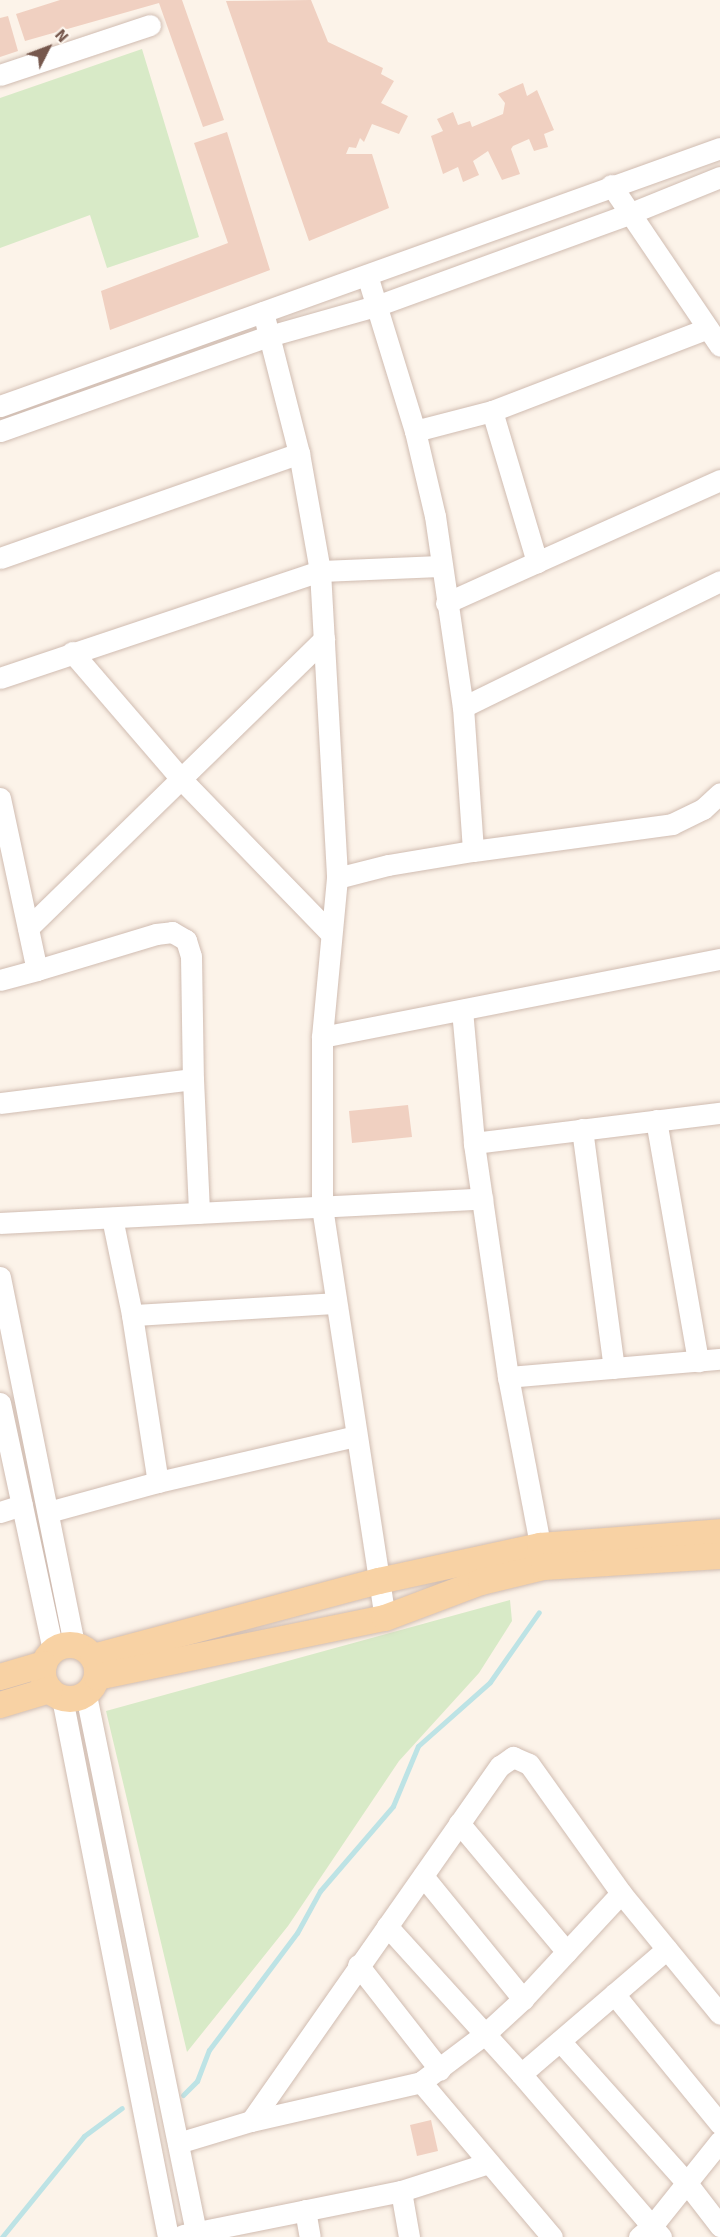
<!DOCTYPE html>
<html>
<head>
<meta charset="utf-8">
<style>
  body { margin:0 }
  #map { position:relative; width:720px; height:2237px; overflow:hidden; background:#fcf3e9; font-family:Signika,sans-serif }
  div>[style] { position:absolute }
  .green>* { inset:0; background:#d8eac7 }
  .stream>* { height:5px; margin:-2.5px; padding:0 2.5px; transform-origin:2.5px; border-radius:2.5px; background:#bde3e5 }
  .building>* { inset:0; background:#f0d0c1 }
  .roads { filter:drop-shadow(0 0 2px #d0bcb1) drop-shadow(0 0 2px #d0bcb1) }
  .minor>* { height:21px; margin:-10.5px; padding:0 10.5px; transform-origin:10.5px; border-radius:10.5px; background:#fff }
  .major>* { height:26px; margin:-13px; padding:0 13px; transform-origin:13px; border-radius:13px; background:#f8d2a4 }
  .major>.ring { margin:-13px; padding:0; box-sizing:content-box; background:none; border:26px solid #f8d2a4; border-radius:50% }
  span { translate:-50% -50%; white-space:nowrap; text-align:center; line-height:1.15; -webkit-text-stroke:4.5px #fef7ef; paint-order:stroke }
  .north { position:absolute; left:18px; top:18px; width:60px; height:60px; -webkit-text-stroke:4px #fef7ef; paint-order:stroke; rotate:48deg; font-size:16px; font-weight:700; line-height:24px; text-align:center; color:#76584d }
  .north::after { content:''; display:block; margin:auto; width:21px; height:27px; background:#76584d; clip-path:polygon(50% 0,100% 100%,50% 72%,0 100%) }
</style>
</head>
<body>
<div id="map">
  <div class="green">
    <i style="clip-path:polygon(142px 49px,199px 237px,107px 268px,90px 215px,0 248px,0 98px)"></i>
    <i style="clip-path:polygon(510px 1600px,512px 1621px,479px 1673px,399px 1761px,288px 1926px,187px 2052px,106px 1711px)"></i>
  </div>
  <div class="stream">
    <i style="left:183px;top:2095px;width:20px;rotate:-45deg"></i>
    <i style="left:197px;top:2081px;width:33px;rotate:-69deg"></i>
    <i style="left:209px;top:2050px;width:146px;rotate:-53.1deg"></i>
    <i style="left:297px;top:1933px;width:48px;rotate:-61.3deg"></i>
    <i style="left:320px;top:1891px;width:112px;rotate:-49.3deg"></i>
    <i style="left:393px;top:1806px;width:65px;rotate:-67.4deg"></i>
    <i style="left:418px;top:1746px;width:96px;rotate:-41.6deg"></i>
    <i style="left:490px;top:1682px;width:85px;rotate:-55deg"></i>
    <i style="left:2px;top:2237px;width:130px;rotate:-50.9deg"></i>
    <i style="left:84px;top:2136px;width:47px;rotate:-36.4deg"></i>
  </div>
  <div class="building">
    <i style="clip-path:polygon(60px 0,182px 0,224px 120px,203px 127px,159px 3px,25px 41px,16px 14px)"></i>
    <i style="clip-path:polygon(311px 0,328px 42px,383px 68px,381px 74px,394px 81px,381px 103px,408px 116px,399px 134px,372px 124px,364px 142px,360px 138px,356px 148px,349px 147px,346px 154px,372px 154px,389px 208px,309px 241px,226px 1px)"></i>
    <i style="clip-path:polygon(8px 16px,18px 51px,0 57px,0 18px)"></i>
    <i style="clip-path:polygon(523px 83px,527px 96px,537px 90px,554px 130px,544px 134px,548px 147px,534px 151px,529px 139px,513px 146px,511px 149px,520px 174px,502px 180px,488px 151px,473px 161px,479px 175px,463px 182px,458px 167px,443px 174px,431px 136px,443px 131px,437px 119px,453px 112px,458px 125px,470px 121px,472px 127px,503px 114px,505px 103px,498px 94px)"></i>
    <i style="clip-path:polygon(227px 132px,270px 270px,110px 330px,101px 291px,228px 243px,194px 143px)"></i>
    <i style="clip-path:polygon(408px 1105px,412px 1137px,352px 1143px,349px 1111px)"></i>
    <i style="clip-path:polygon(431px 2120px,438px 2151px,417px 2156px,410px 2125px)"></i>
  </div>
  <div class="roads">
    <div class="minor">
      <i style="left:0;top:75px;width:158px;rotate:-18.4deg"></i>
      <i style="left:611px;top:185px;width:194px;rotate:55.9deg"></i>
      <i style="left:367px;top:275px;width:163px;rotate:72.9deg"></i>
      <i style="left:415px;top:431px;width:87px;rotate:76.8deg"></i>
      <i style="left:435px;top:516px;width:193px;rotate:81.7deg"></i>
      <i style="left:463px;top:707px;width:144px;rotate:86deg"></i>
      <i style="left:263px;top:312px;width:146px;rotate:75.7deg"></i>
      <i style="left:299px;top:453px;width:120px;rotate:79.9deg"></i>
      <i style="left:320px;top:571px;width:307px;rotate:86.8deg"></i>
      <i style="left:337px;top:878px;width:160px;rotate:95.4deg"></i>
      <i style="left:322px;top:1037px;width:170px;rotate:90deg"></i>
      <i style="left:322px;top:1207px;width:416px;rotate:81.3deg"></i>
      <i style="left:0;top:406px;width:765px;rotate:-19.71deg"></i>
      <i style="left:492px;top:411px;width:158px;rotate:73.4deg"></i>
      <i style="left:537px;top:562px;width:201px;rotate:-24.1deg"></i>
      <i style="left:0;top:431px;width:285px;rotate:-19.5deg"></i>
      <i style="left:269px;top:336px;width:111px;rotate:-15.7deg"></i>
      <i style="left:376px;top:306px;width:271px;rotate:-20deg"></i>
      <i style="left:631px;top:213px;width:96px;rotate:-22deg"></i>
      <i style="left:415px;top:431px;width:80px;rotate:-14.6deg"></i>
      <i style="left:492px;top:411px;width:231px;rotate:-21deg"></i>
      <i style="left:0;top:558px;width:317px;rotate:-19.3deg"></i>
      <i style="left:446px;top:603px;width:100px;rotate:-24.3deg"></i>
      <i style="left:72px;top:652px;width:169px;rotate:49.3deg"></i>
      <i style="left:182px;top:780px;width:214px;rotate:45.9deg"></i>
      <i style="left:0;top:678px;width:337px;rotate:-18.5deg"></i>
      <i style="left:320px;top:571px;width:121px;rotate:-2.4deg"></i>
      <i style="left:463px;top:707px;width:286px;rotate:-26.1deg"></i>
      <i style="left:0;top:798px;width:176px;rotate:77.9deg"></i>
      <i style="left:37px;top:970px;width:38px;rotate:165deg"></i>
      <i style="left:337px;top:878px;width:53px;rotate:-14.3deg"></i>
      <i style="left:388px;top:865px;width:86px;rotate:-9.4deg"></i>
      <i style="left:473px;top:851px;width:201px;rotate:-7.7deg"></i>
      <i style="left:672px;top:824px;width:34px;rotate:-26deg"></i>
      <i style="left:703px;top:809px;width:23px;rotate:-43deg"></i>
      <i style="left:28px;top:928px;width:414px;rotate:-44.3deg"></i>
      <i style="left:37px;top:970px;width:124px;rotate:-16.8deg"></i>
      <i style="left:156px;top:934px;width:16px;rotate:-7deg"></i>
      <i style="left:172px;top:932px;width:16px;rotate:30deg"></i>
      <i style="left:186px;top:940px;width:17px;rotate:73deg"></i>
      <i style="left:191px;top:956px;width:123px;rotate:89.1deg"></i>
      <i style="left:193px;top:1079px;width:134px;rotate:87.4deg"></i>
      <i style="left:462px;top:1010px;width:134px;rotate:84.8deg"></i>
      <i style="left:322px;top:1037px;width:406px;rotate:-11.1deg"></i>
      <i style="left:0;top:1103px;width:194px;rotate:-7.1deg"></i>
      <i style="left:656px;top:1120px;width:245px;rotate:80.1deg"></i>
      <i style="left:582px;top:1129px;width:241px;rotate:82.4deg"></i>
      <i style="left:112px;top:1218px;width:99px;rotate:78.3deg"></i>
      <i style="left:0;top:1223px;width:483px;rotate:-2.9deg"></i>
      <i style="left:0;top:1277px;width:374px;rotate:78.6deg"></i>
      <i style="left:336px;top:1303px;width:204px;rotate:176.6deg"></i>
      <i style="left:132px;top:1315px;width:169px;rotate:81.2deg"></i>
      <i style="left:158px;top:1482px;width:203px;rotate:-13.1deg"></i>
      <i style="left:508px;top:1377px;width:236px;rotate:-98.3deg"></i>
      <i style="left:474px;top:1143px;width:248px;rotate:-7deg"></i>
      <i style="left:0;top:1403px;width:253px;rotate:77.9deg"></i>
      <i style="left:0;top:1512px;width:23px;rotate:-18deg"></i>
      <i style="left:48px;top:1512px;width:114px;rotate:-15.3deg"></i>
      <i style="left:543px;top:1560px;width:186px;rotate:-100.8deg"></i>
      <i style="left:508px;top:1377px;width:213px;rotate:-4.9deg"></i>
      <i style="left:86px;top:1695px;width:553px;rotate:78.43deg"></i>
      <i style="left:62px;top:1698px;width:549px;rotate:78.87deg"></i>
      <i style="left:459px;top:1823px;width:168px;rotate:50.1deg"></i>
      <i style="left:423px;top:1876px;width:159px;rotate:50.9deg"></i>
      <i style="left:387px;top:1926px;width:200px;rotate:47.8deg"></i>
      <i style="left:521px;top:2074px;width:215px;rotate:49.3deg"></i>
      <i style="left:358px;top:1965px;width:133px;rotate:52deg"></i>
      <i style="left:614px;top:1994px;width:168px;rotate:50.8deg"></i>
      <i style="left:560px;top:2041px;width:189px;rotate:48.2deg"></i>
      <i style="left:686px;top:2182px;width:56px;rotate:52.3deg"></i>
      <i style="left:521px;top:2074px;width:192px;rotate:-40.6deg"></i>
      <i style="left:421px;top:2082px;width:203px;rotate:49.8deg"></i>
      <i style="left:251px;top:2121px;width:434px;rotate:-55deg"></i>
      <i style="left:500px;top:1766px;width:16px;rotate:-35deg"></i>
      <i style="left:513px;top:1757px;width:17px;rotate:24deg"></i>
      <i style="left:529px;top:1764px;width:158px;rotate:54.5deg"></i>
      <i style="left:621px;top:1893px;width:156px;rotate:50.7deg"></i>
      <i style="left:178px;top:2143px;width:76px;rotate:-16.8deg"></i>
      <i style="left:251px;top:2121px;width:174px;rotate:-12.9deg"></i>
      <i style="left:421px;top:2082px;width:80px;rotate:-36.9deg"></i>
      <i style="left:485px;top:2034px;width:52px;rotate:-42.6deg"></i>
      <i style="left:523px;top:1999px;width:144px;rotate:-47.2deg"></i>
      <i style="left:401px;top:2191px;width:92px;rotate:-17.7deg"></i>
      <i style="left:305px;top:2210px;width:27px;rotate:80deg"></i>
      <i style="left:183px;top:2235px;width:222px;rotate:-11.4deg"></i>
      <i style="left:401px;top:2191px;width:47px;rotate:80.1deg"></i>
      <i style="left:639px;top:2237px;width:17px;rotate:-40deg"></i>
      <i style="left:652px;top:2226px;width:109px;rotate:-51.3deg"></i>
    </div>
    <div class="major">
      <i class="ring" style="left:43px;top:1645px;width:28px;height:28px"></i>
      <i style="left:93px;top:1657px;width:296px;rotate:-14.9deg"></i>
      <i style="left:379px;top:1581px;width:165px;rotate:-12.3deg"></i>
      <i style="left:540px;top:1546px;width:181px;rotate:-4.4deg"></i>
      <i style="left:0;top:1677px;width:46px;rotate:-16.5deg"></i>
      <i style="left:97px;top:1677px;width:294px;rotate:-11.6deg"></i>
      <i style="left:385px;top:1618px;width:103px;rotate:-20.6deg"></i>
      <i style="left:481px;top:1582px;width:65px;rotate:-13.4deg"></i>
      <i style="left:544px;top:1567px;width:176px;rotate:-3.6deg"></i>
      <i style="left:0;top:1705px;width:52px;rotate:-16.7deg"></i>
    </div>
  </div>
  <div class="north">N</div>
</div>
</body>
</html>
